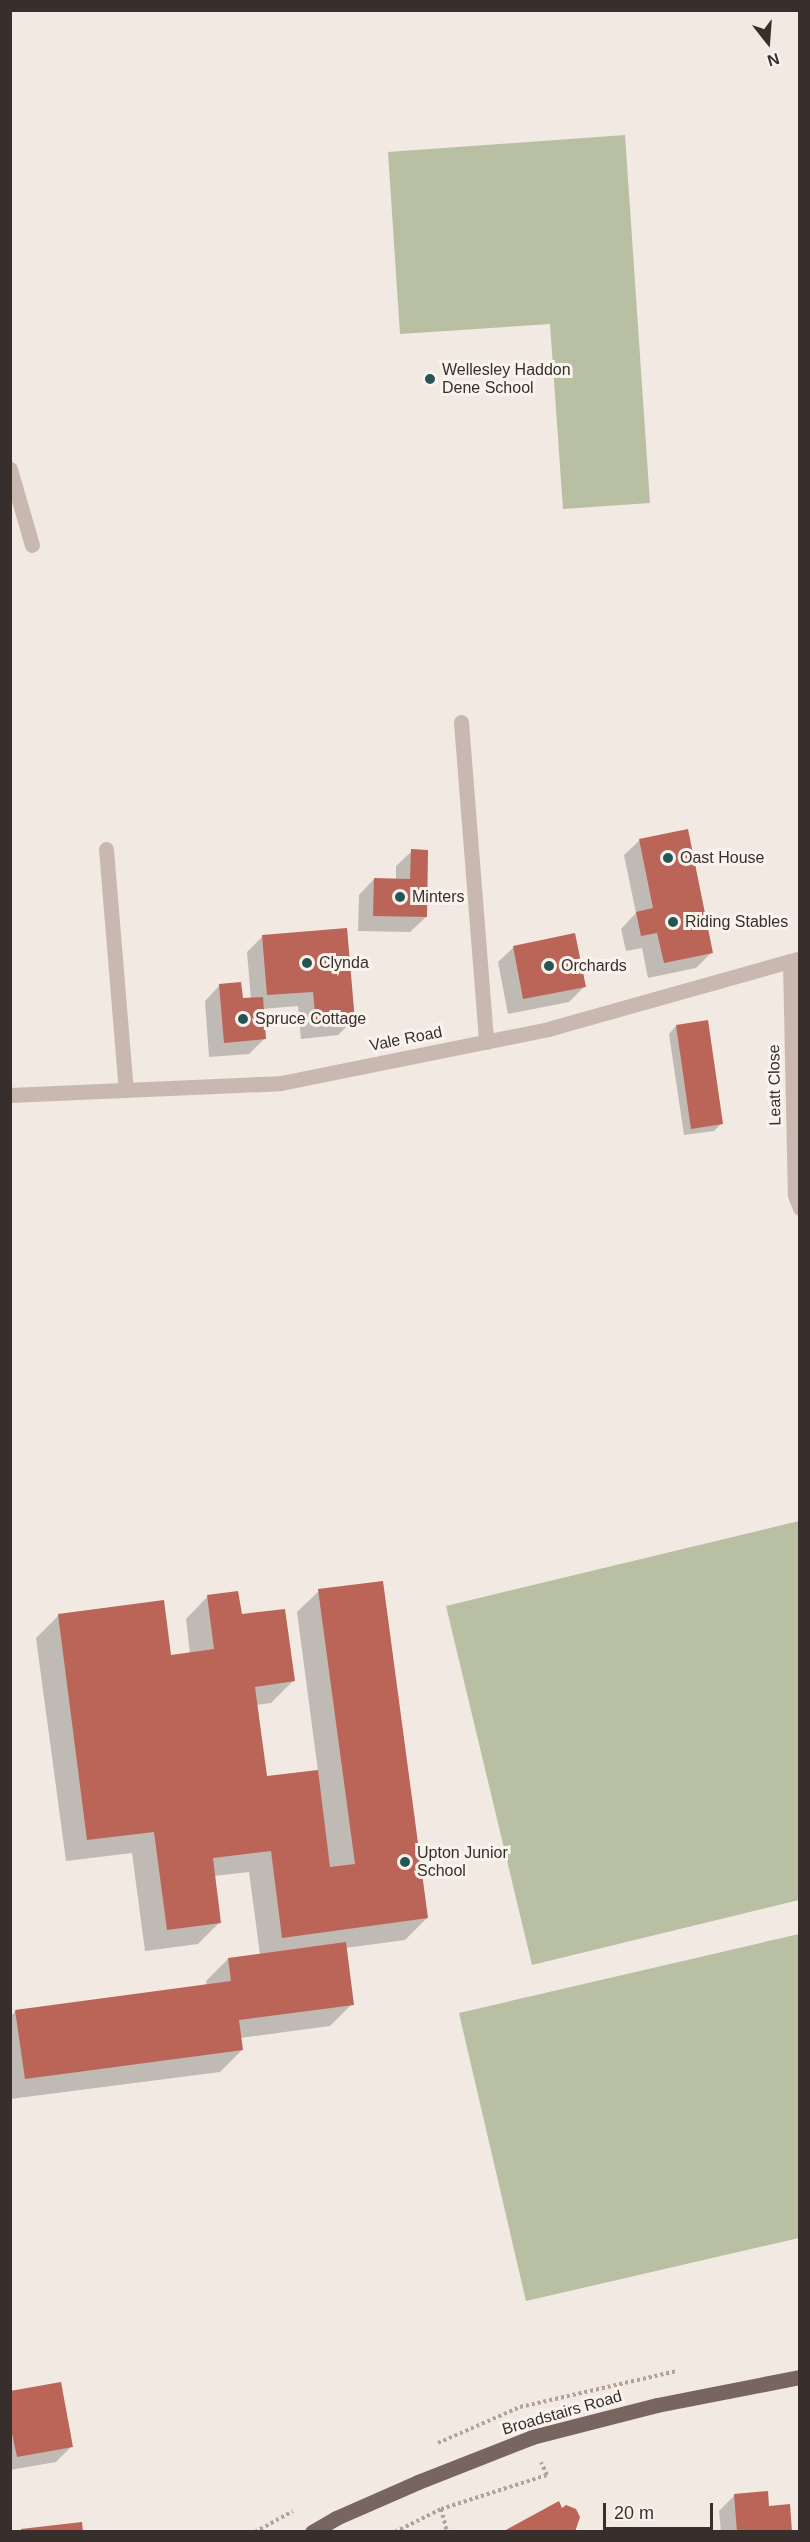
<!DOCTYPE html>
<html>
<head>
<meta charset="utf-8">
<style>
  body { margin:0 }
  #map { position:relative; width:810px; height:2542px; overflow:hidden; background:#f1e9e2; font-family:Helvetica,sans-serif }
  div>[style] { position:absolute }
  .green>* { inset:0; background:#b9bfa3 }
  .shadow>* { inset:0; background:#0003 }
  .building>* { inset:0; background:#ba6558 }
  .path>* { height:4px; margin-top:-2px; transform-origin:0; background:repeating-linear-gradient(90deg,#b4a299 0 3px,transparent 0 6px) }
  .minor>* { height:15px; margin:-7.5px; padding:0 7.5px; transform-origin:7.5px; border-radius:7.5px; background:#c9b8af }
  .major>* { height:15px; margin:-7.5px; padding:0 7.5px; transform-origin:7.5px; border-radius:7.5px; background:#79655f }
  .dots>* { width:16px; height:16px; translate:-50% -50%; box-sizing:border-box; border:3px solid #f9f3ee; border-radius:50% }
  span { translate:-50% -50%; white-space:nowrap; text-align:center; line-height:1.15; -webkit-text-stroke:6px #f9f3ee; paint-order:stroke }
  .poi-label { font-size:16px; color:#382f2c }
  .left { translate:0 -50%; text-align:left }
  .street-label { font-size:16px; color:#382f2c }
  .frame { position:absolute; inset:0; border:12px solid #382f2c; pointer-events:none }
  .north { position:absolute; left:738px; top:12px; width:60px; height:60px; -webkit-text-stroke:4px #f9f3ee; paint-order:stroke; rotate:163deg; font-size:16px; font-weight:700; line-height:24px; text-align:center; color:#382f2c }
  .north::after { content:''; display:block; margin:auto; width:21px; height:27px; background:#382f2c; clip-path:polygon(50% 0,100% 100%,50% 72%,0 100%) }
  .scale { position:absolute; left:603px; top:2503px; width:110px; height:27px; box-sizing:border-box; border:3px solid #382f2c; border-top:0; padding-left:8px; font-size:18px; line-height:21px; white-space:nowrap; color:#382f2c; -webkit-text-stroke:4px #f9f3ee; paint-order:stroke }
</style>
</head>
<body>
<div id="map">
  <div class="green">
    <i style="clip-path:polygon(625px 135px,650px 503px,563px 509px,550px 324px,400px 334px,388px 152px)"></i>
    <i style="clip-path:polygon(799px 1521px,799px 1900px,532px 1965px,446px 1606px)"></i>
    <i style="clip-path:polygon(799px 1934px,799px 2238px,526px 2301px,459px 2013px)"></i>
  </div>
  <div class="shadow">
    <i style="clip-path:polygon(640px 840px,712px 952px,696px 968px,648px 978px,642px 948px,626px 951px,621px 929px,636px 913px,624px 855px)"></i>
    <i style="clip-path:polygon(412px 851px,426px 917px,410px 932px,358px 931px,359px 895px,374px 879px,396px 880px,396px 866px)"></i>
    <i style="clip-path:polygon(263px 936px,353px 1020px,338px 1035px,301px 1039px,298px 1006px,262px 1009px,264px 1039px,249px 1054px,209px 1057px,205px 1001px,220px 985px,241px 1000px,251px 999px,247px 952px)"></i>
    <i style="clip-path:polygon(514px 947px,584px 987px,569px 1002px,508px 1014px,498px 962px)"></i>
    <i style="clip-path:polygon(676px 1026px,722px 1123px,714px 1131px,684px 1135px,669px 1034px)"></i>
    <i style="clip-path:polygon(319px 1591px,427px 1918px,405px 1940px,345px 1948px,352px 2004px,330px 2026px,240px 2038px,242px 2050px,220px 2072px,10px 2099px,10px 2017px,16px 2011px,207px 1986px,206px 1981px,228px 1959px,260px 1955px,249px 1872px,214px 1876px,220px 1922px,198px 1944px,145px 1951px,132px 1853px,66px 1861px,36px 1638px,58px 1616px,163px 1602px,170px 1657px,190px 1654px,186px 1619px,207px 1597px,240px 1616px,293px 1681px,271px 1703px,256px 1705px,266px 1778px,318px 1771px,297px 1612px)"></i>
    <i style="clip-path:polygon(10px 2392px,72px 2446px,56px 2462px,10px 2470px)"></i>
    <i style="clip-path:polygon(735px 2495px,768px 2508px,791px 2532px,721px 2532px,719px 2511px)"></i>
  </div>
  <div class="building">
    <i style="clip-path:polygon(688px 829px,713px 953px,664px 963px,657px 933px,641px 936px,636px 912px,653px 908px,639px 839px)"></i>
    <i style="clip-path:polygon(411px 849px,428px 850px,427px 917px,373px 916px,374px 878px,410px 879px)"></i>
    <i style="clip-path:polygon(347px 928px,355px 1021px,316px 1024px,313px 992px,267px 995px,262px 935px)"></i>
    <i style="clip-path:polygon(575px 933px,586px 987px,523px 999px,513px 946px)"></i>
    <i style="clip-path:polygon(241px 982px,243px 998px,263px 997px,266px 1039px,224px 1043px,219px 984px)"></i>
    <i style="clip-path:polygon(708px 1020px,723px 1124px,691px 1129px,676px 1025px)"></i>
    <i style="clip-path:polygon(383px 1581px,428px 1918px,282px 1938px,271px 1851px,213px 1858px,221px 1923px,167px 1930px,154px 1832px,87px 1840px,58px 1614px,164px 1600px,171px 1655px,214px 1649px,207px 1595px,238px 1591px,242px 1614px,285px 1609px,295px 1681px,255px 1687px,267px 1776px,318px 1770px,330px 1867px,355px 1864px,318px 1589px)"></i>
    <i style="clip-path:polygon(346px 1942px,354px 2005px,239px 2020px,243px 2050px,25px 2079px,15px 2010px,231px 1981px,228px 1958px)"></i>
    <i style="clip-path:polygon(61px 2382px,73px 2447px,17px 2457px,10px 2424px,10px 2391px)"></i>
    <i style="clip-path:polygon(768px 2491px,769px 2506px,790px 2504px,792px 2532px,737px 2532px,734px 2494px)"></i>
    <i style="clip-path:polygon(559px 2501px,562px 2508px,566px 2505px,576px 2509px,580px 2517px,575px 2532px,502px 2532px)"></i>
    <i style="clip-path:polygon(82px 2522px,83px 2532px,21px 2532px,21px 2529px)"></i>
  </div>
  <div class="path">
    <i style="left:438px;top:2443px;width:90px;rotate:-23.7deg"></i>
    <i style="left:520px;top:2407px;width:161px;rotate:-12.9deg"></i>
    <i style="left:441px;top:2509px;width:24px;rotate:75deg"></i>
    <i style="left:255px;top:2532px;width:43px;rotate:-28.9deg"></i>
    <i style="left:395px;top:2532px;width:51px;rotate:-26.6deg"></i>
    <i style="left:441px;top:2509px;width:111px;rotate:-17.8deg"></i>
    <i style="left:547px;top:2475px;width:14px;rotate:-115deg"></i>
  </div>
  <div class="minor">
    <i style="left:10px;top:469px;width:79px;rotate:73.9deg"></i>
    <i style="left:461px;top:722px;width:321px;rotate:85.5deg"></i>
    <i style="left:106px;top:849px;width:242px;rotate:85.3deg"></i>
    <i style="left:790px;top:961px;width:234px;rotate:88.8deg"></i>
    <i style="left:795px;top:1195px;width:14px;rotate:69deg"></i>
    <i style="left:10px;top:1095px;width:271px;rotate:-2.5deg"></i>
    <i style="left:281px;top:1083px;width:272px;rotate:-11.4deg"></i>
    <i style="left:548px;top:1029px;width:262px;rotate:-15.7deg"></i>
  </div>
  <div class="major">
    <i style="left:312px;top:2532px;width:28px;rotate:-30deg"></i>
    <i style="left:336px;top:2518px;width:90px;rotate:-23.7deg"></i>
    <i style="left:418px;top:2482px;width:123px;rotate:-21.5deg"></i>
    <i style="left:532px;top:2437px;width:129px;rotate:-14.4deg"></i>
    <i style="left:657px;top:2405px;width:146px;rotate:-11.1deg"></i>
  </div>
  <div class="dots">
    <i style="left:430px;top:379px;background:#265654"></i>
    <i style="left:668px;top:858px;background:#265654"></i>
    <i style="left:400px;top:897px;background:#265654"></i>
    <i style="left:673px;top:922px;background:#265654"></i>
    <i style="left:307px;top:963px;background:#265654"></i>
    <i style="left:549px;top:966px;background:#265654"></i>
    <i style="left:243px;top:1019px;background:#265654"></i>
    <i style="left:405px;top:1862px;background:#265654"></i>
  </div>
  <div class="poi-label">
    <span class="left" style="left:442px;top:379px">Wellesley Haddon<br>Dene School</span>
    <span class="left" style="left:680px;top:858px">Oast House</span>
    <span class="left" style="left:412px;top:897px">Minters</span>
    <span class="left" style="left:685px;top:922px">Riding Stables</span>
    <span class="left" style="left:319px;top:963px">Clynda</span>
    <span class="left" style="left:561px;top:966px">Orchards</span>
    <span class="left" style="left:255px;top:1019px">Spruce Cottage</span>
    <span class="left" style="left:417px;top:1862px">Upton Junior<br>School</span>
  </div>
  <div class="street-label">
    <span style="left:406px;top:1039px;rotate:-11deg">Vale Road</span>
    <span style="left:775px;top:1085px;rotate:-91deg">Leatt Close</span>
    <span style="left:562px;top:2413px;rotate:-16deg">Broadstairs Road</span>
  </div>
  <div class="frame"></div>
  <div class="north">N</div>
  <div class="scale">20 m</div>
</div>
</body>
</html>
